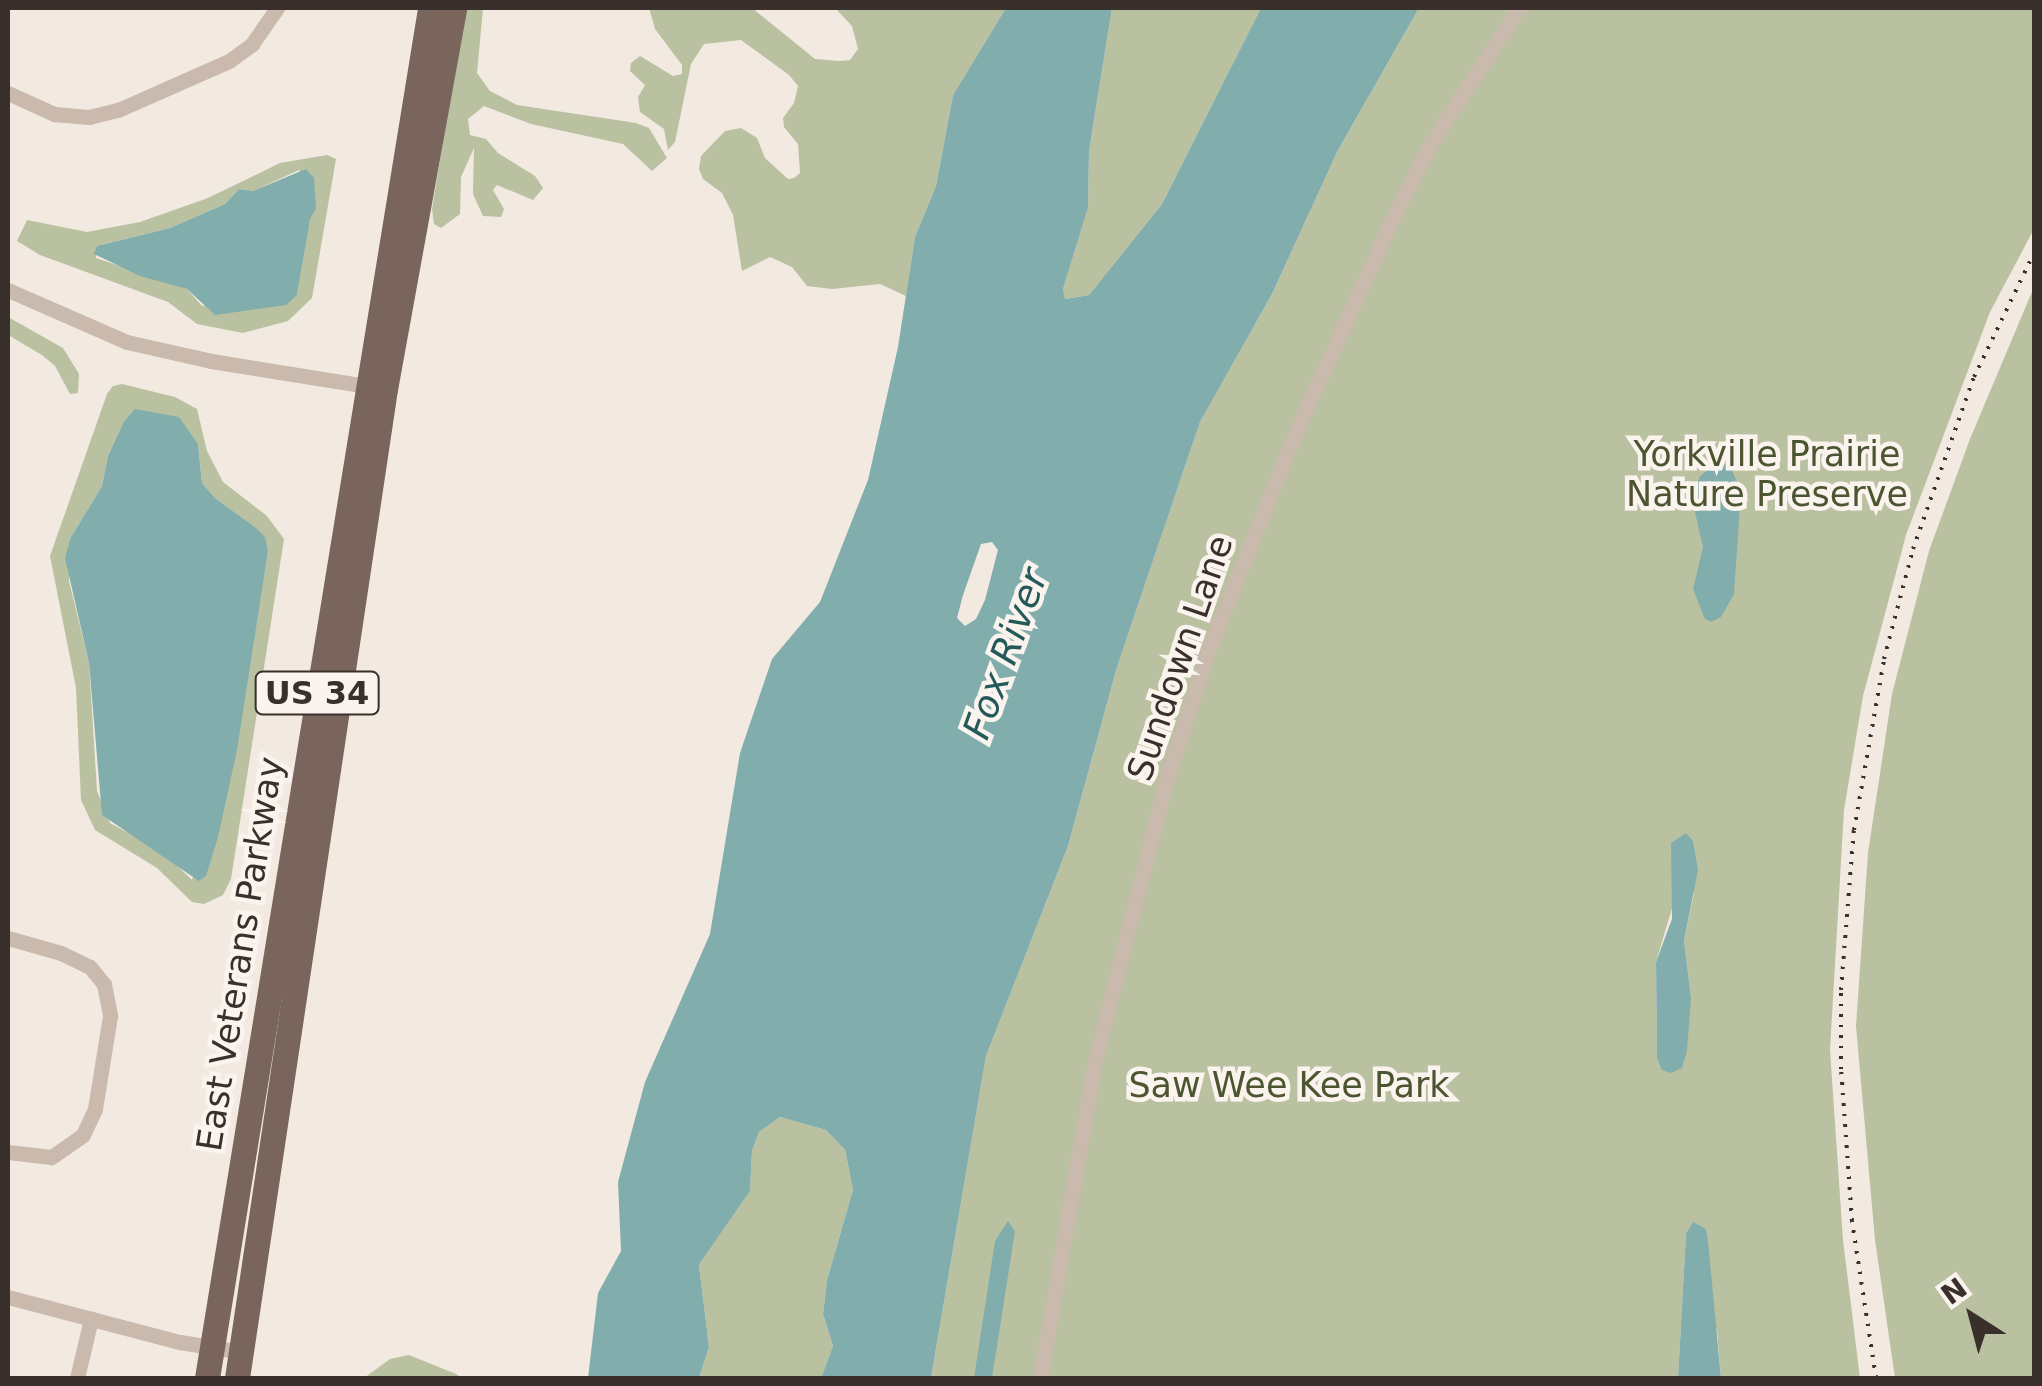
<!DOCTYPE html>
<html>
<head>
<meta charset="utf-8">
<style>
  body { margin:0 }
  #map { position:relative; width:2042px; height:1386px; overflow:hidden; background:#f2e9e1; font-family:"DejaVu Sans",sans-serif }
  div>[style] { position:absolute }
  .green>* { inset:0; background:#b9c1a1 }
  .water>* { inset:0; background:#81aead }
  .street>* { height:15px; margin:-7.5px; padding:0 7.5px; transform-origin:7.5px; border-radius:7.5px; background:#cab9ad }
  .primary>* { height:25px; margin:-12.5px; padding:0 12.5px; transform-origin:12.5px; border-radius:12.5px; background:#7a655d }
  .rail>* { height:4px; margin-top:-2px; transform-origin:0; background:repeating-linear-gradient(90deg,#392f2b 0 2.5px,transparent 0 10.5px) }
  span { translate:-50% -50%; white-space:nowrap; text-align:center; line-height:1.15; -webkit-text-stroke:9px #faf3ee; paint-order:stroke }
  .shield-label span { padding:2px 8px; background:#faf3ee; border:2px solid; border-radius:8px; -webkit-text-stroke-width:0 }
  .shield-label { font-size:32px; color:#392f2b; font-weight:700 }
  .park-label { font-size:35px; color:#4b5630 }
  .street-label { font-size:35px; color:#392f2b }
  .water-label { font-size:38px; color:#235959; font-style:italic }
  .frame { position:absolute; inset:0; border:10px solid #392f2b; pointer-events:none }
  .north { position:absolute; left:1922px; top:1266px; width:100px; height:100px; -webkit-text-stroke:8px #faf3ee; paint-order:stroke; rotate:324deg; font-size:28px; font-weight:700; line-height:40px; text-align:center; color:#392f2b }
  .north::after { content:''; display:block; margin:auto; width:35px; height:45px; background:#392f2b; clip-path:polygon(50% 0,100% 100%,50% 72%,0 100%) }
</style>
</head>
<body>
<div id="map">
  <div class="green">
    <i style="clip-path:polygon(465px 8px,483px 8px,477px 73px,490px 91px,517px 105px,636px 123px,649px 128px,667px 158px,652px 171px,623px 144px,531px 124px,484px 106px,468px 119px,470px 135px,486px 139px,498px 153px,535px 176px,543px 188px,533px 200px,497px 185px,493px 190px,504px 209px,501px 217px,483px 216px,473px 194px,474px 148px,461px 177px,460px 214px,441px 228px,434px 224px,432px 209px)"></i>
    <i style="clip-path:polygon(649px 8px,752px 8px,815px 59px,839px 61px,850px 60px,858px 49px,852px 26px,835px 8px,1006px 8px,953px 95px,936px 186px,915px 237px,906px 296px,880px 284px,832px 289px,807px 286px,792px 267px,770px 257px,742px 271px,733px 215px,722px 193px,703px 179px,699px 169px,701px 156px,725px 131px,741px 128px,757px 138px,765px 158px,788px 179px,794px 178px,800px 173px,798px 144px,784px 127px,783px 118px,794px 103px,798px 86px,789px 75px,741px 40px,704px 44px,691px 64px,675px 142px,668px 150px,664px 129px,640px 112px,638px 97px,645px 85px,630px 71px,631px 63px,640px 56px,673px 76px,682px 74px,682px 65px,655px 29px)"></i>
    <i style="clip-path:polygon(1112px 8px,1261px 8px,1162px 204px,1089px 295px,1065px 299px,1063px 289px,1088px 208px,1089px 151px)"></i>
    <i style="clip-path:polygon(evenodd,1419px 8px,2034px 8px,2034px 229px,1990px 312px,1906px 535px,1863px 696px,1844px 810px,1830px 1050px,1843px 1240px,1860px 1378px,1721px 1378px,1717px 1331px,1686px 1234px,1678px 1378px,931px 1378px,986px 1056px,1068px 846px,1117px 667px,1200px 422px,1272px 294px,1338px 150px,1419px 8px,1694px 893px,1684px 941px,1691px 997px,1657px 1058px,1656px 962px,1673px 905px,1694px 893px)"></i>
    <i style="clip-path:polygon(evenodd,327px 155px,336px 159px,312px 298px,288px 321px,243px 333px,197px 324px,168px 302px,40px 255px,17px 241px,27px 220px,87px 232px,140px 222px,208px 198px,280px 163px,327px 155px,299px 170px,313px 196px,297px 295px,202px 306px,187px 289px,96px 258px,97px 246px,170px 228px,225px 204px,239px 189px,253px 191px,299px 170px)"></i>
    <i style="clip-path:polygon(2034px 287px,2034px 1378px,1895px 1378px,1875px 1240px,1856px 1026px,1868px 853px,1892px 694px,1929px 551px,1970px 439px)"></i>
    <i style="clip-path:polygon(8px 317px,63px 348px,79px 374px,78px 393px,70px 394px,55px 366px,42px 355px,8px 335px)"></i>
    <i style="clip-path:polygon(evenodd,122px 384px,175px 397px,197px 409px,207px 451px,223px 482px,267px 516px,284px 539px,231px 879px,223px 895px,204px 904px,192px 902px,157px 868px,95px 830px,81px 800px,76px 688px,50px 556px,107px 394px,113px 386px,122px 384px,123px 423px,198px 444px,202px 483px,215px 498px,255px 527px,268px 551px,254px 634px,192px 880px,163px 852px,110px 823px,97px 791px,89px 663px,69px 581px,71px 537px,102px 486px,108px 456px,123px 423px)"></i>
    <i style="clip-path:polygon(780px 1117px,826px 1130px,845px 1150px,853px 1190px,827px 1280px,823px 1314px,833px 1346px,821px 1378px,699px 1378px,709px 1347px,699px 1265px,750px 1191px,752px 1151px,759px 1132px)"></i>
    <i style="clip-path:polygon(409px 1355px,456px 1374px,462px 1378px,364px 1378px,390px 1359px)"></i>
  </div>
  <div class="water">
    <i style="clip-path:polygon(evenodd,1006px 8px,1112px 8px,1089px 151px,1088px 208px,1063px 289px,1065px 299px,1089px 295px,1162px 204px,1261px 8px,1419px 8px,1338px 150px,1272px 294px,1200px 422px,1117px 667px,1068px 846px,986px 1056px,931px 1378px,821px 1378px,833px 1346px,823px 1314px,827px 1280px,853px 1190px,845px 1150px,826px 1130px,780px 1117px,759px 1132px,752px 1151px,750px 1191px,699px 1265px,709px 1347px,699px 1378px,588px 1378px,598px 1293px,621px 1251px,618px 1182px,645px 1082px,710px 934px,740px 753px,772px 659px,820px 602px,868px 480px,898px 347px,915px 237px,936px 186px,953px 95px,1006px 8px,992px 542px,998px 550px,985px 600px,976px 619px,965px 626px,957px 618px,963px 595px,981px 544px,992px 542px)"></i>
    <i style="clip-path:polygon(306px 169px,314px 178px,316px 209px,310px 219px,297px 295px,286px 305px,215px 315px,187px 289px,140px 276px,94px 254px,97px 246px,170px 228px,225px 204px,239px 189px,253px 191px)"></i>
    <i style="clip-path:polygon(135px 409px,179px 417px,198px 444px,202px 483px,215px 498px,255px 527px,265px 537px,268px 551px,237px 750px,218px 837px,206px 876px,199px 881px,102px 815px,89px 663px,65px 558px,71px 537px,102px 486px,108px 456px,123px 423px)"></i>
    <i style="clip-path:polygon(1719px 462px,1730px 466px,1741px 491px,1734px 594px,1721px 617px,1711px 622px,1705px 619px,1693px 589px,1703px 547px,1692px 499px,1700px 476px)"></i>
    <i style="clip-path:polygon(1686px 833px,1693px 841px,1698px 870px,1684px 941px,1691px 997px,1687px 1051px,1682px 1068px,1671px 1073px,1662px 1070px,1657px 1058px,1656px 962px,1672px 919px,1671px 843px)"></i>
    <i style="clip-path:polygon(1008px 1221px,1015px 1231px,992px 1378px,974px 1378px,995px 1241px)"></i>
    <i style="clip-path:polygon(1693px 1222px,1706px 1229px,1708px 1241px,1721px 1378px,1678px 1378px,1686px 1234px)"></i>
  </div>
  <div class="street">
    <i style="left:8px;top:93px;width:51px;rotate:24.5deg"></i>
    <i style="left:54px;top:114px;width:35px;rotate:5deg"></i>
    <i style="left:89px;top:117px;width:30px;rotate:-14deg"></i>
    <i style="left:118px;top:110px;width:121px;rotate:-23.8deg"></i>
    <i style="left:229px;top:61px;width:29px;rotate:-36deg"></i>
    <i style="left:252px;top:44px;width:44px;rotate:-55.2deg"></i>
    <i style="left:8px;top:290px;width:130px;rotate:23.6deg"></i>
    <i style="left:127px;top:342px;width:86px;rotate:12.7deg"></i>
    <i style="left:211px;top:361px;width:165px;rotate:9.1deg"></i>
    <i style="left:8px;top:938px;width:55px;rotate:15.8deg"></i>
    <i style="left:61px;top:953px;width:32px;rotate:26deg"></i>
    <i style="left:90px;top:967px;width:22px;rotate:51deg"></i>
    <i style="left:104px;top:984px;width:33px;rotate:79deg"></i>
    <i style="left:110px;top:1016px;width:94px;rotate:99.2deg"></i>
    <i style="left:95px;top:1109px;width:29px;rotate:115deg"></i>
    <i style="left:83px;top:1135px;width:39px;rotate:145deg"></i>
    <i style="left:51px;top:1157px;width:43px;rotate:-173.4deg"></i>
    <i style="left:8px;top:1297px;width:178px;rotate:14.7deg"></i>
    <i style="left:180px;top:1342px;width:63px;rotate:9.2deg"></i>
    <i style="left:77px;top:1378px;width:61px;rotate:-76.7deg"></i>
    <i style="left:1040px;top:1378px;width:319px;rotate:-80.2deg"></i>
    <i style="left:1094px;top:1064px;width:299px;rotate:-75.7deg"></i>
    <i style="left:1168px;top:774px;width:135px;rotate:-71.8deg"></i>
    <i style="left:1210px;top:646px;width:234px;rotate:-68.2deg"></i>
    <i style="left:1297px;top:429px;width:227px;rotate:-65.6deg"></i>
    <i style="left:1391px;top:222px;width:89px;rotate:-63.1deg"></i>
    <i style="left:1431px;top:143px;width:161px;rotate:-56.9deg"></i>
  </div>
  <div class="primary">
    <i style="left:207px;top:1378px;width:1388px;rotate:-80.75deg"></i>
    <i style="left:237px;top:1378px;width:1000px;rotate:-81.49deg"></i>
    <i style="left:385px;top:389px;width:387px;rotate:-79.7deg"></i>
  </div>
  <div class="rail">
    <i style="left:1876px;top:1378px;width:159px;rotate:-98.7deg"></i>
    <i style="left:1852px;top:1221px;width:152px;rotate:-94.1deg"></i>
    <i style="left:1841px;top:1069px;width:79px;rotate:-90deg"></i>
    <i style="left:1841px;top:990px;width:161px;rotate:-85.4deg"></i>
    <i style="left:1854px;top:830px;width:174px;rotate:-80deg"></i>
    <i style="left:1884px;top:659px;width:114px;rotate:-75.2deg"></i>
    <i style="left:1913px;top:549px;width:182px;rotate:-70.5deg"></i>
    <i style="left:1974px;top:377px;width:138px;rotate:-64.2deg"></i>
  </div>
  <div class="shield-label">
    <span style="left:317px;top:693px">US 34</span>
  </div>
  <div class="park-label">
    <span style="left:1767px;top:474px">Yorkville Prairie<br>Nature Preserve</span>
    <span style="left:1289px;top:1085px">Saw Wee Kee Park</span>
  </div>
  <div class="street-label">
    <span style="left:1180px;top:658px;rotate:-71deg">Sundown Lane</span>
    <span style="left:240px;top:954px;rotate:-81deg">East Veterans Parkway</span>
  </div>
  <div class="water-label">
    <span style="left:1006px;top:654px;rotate:-70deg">Fox River</span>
  </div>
  <div class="frame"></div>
  <div class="north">N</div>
</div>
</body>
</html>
